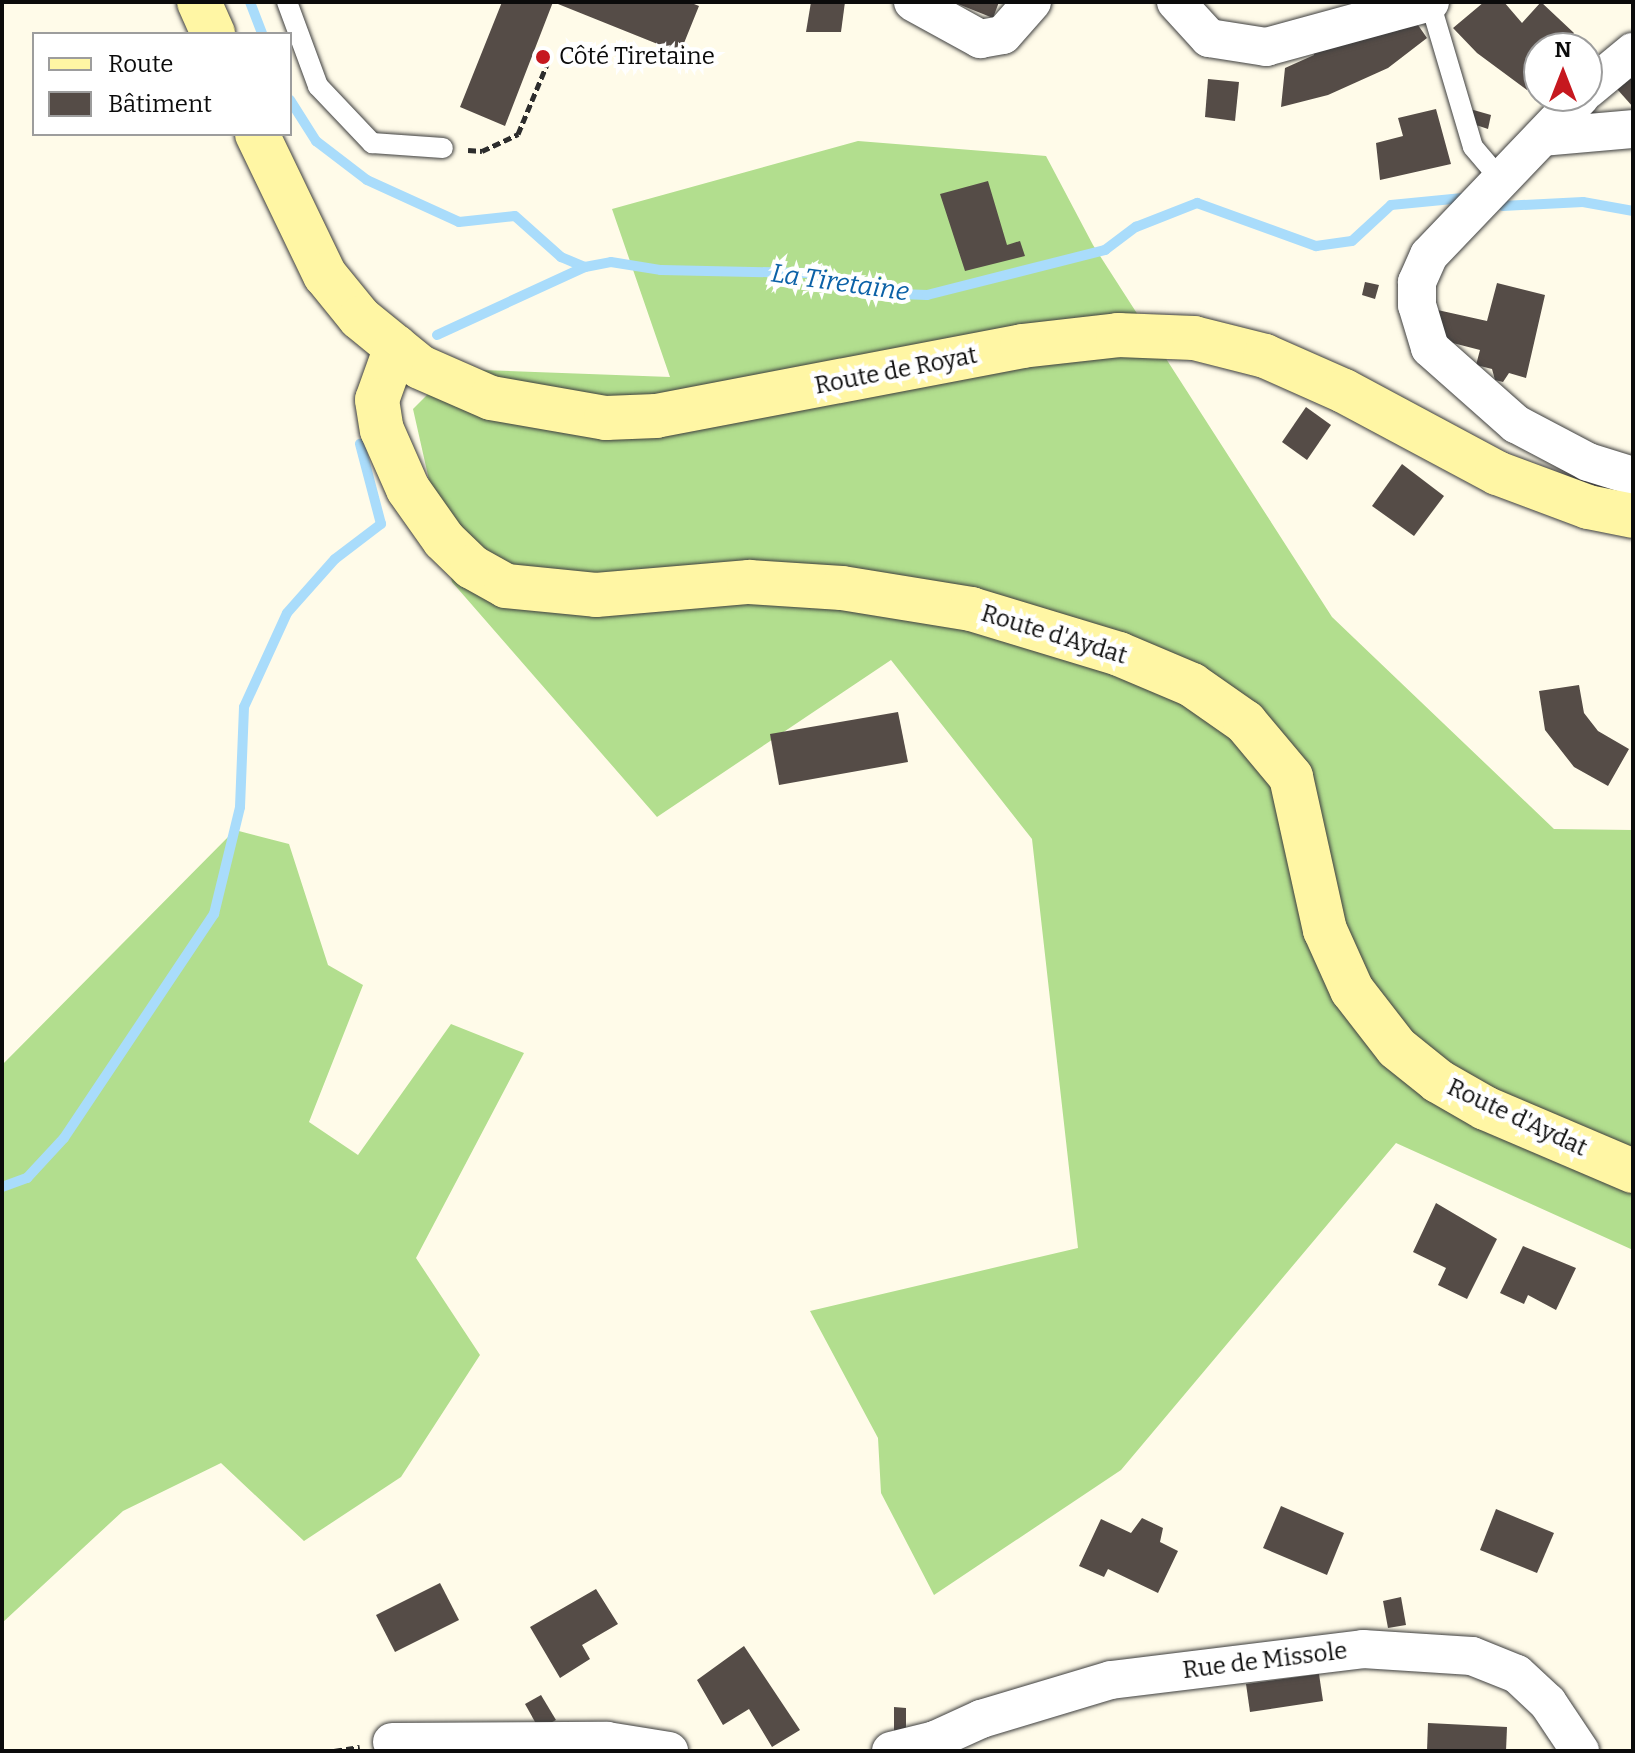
<!DOCTYPE html>
<html>
<head>
<meta charset="utf-8">
<style>
  body { margin:0 }
  #map { position:relative; width:1635px; height:1753px; overflow:hidden; background:#fffbe9; font-family:Bitter,serif }
  div>[style] { position:absolute }
  .forest>* { inset:0; background:#b2de8e }
  .stream>* { height:10px; margin:-5px; padding:0 5px; transform-origin:5px; border-radius:5px; background:#a9dcfb }
  .building>* { inset:0; background:#554c47 }
  .path>* { height:5px; margin-top:-2.5px; transform-origin:0; background:repeating-linear-gradient(90deg,#2d2d2d 0 8px,transparent 0 12px) }
  .roads { filter:drop-shadow(0 0 2px #3e3e3e) drop-shadow(0 0 2px #3e3e3e) }
  .service>* { height:20px; margin:-10px; padding:0 10px; transform-origin:10px; border-radius:10px; background:#fff }
  .minor>* { height:38px; margin:-19px; padding:0 19px; transform-origin:19px; border-radius:19px; background:#fff }
  .secondary>* { height:44px; margin:-22px; padding:0 22px; transform-origin:22px; border-radius:22px; background:#fff6a4 }
  .dots>* { width:22px; height:22px; translate:-50% -50%; box-sizing:border-box; border:4px solid #fff; border-radius:50% }
  span { translate:-50% -50%; white-space:nowrap; text-align:center; line-height:1.15; -webkit-text-stroke:8px #fff; paint-order:stroke }
  .poi-label { font-size:24px; color:#0b0b0b }
  .left { translate:0 -50%; text-align:left }
  .street-label { font-size:24px; color:#0b0b0b }
  .water-label { font-size:26px; color:#0b61a7; font-style:italic }
  .frame { position:absolute; inset:0; border:4px solid #0b0b0b; pointer-events:none }
  .legend { position:absolute; left:32px; top:32px; width:260px; height:104px; box-sizing:border-box; background:#fff; border:2px solid #9d9d9d; margin:0; padding:10px 14px; list-style:none; font-size:24px; color:#0b0b0b }
  .legend li { display:flex; align-items:center; gap:16px; height:40px }
  .legend b { width:40px; border:2px solid #9d9d9d }
  .north { position:absolute; left:1523px; top:32px; width:80px; height:80px; box-sizing:border-box; background:#fff; border:2px solid #9d9d9d; border-radius:50%; rotate:0deg; font-size:22px; font-weight:700; line-height:32px; text-align:center; color:#0b0b0b }
  .north::after { content:''; display:block; margin:auto; width:28px; height:36px; background:#c6181f; clip-path:polygon(50% 0,100% 100%,50% 72%,0 100%) }
</style>
</head>
<body>
<div id="map">
  <div class="forest">
    <i style="clip-path:polygon(858px 141px,1046px 156px,1093px 245px,1332px 617px,1554px 829px,1633px 830px,1633px 1250px,1396px 1143px,1121px 1470px,934px 1595px,881px 1493px,878px 1438px,810px 1311px,1078px 1248px,1032px 839px,891px 660px,657px 817px,452px 582px,413px 409px,453px 369px,670px 377px,612px 209px)"></i>
    <i style="clip-path:polygon(235px 830px,289px 844px,328px 965px,363px 985px,309px 1122px,358px 1155px,451px 1024px,524px 1053px,416px 1258px,480px 1355px,401px 1477px,304px 1541px,221px 1463px,123px 1511px,2px 1623px,2px 1065px)"></i>
  </div>
  <div class="stream">
    <i style="left:250px;top:2px;width:34px;rotate:69deg"></i>
    <i style="left:290px;top:100px;width:49px;rotate:57.6deg"></i>
    <i style="left:316px;top:141px;width:64px;rotate:37.4deg"></i>
    <i style="left:367px;top:180px;width:101px;rotate:24.5deg"></i>
    <i style="left:459px;top:222px;width:56px;rotate:-6.1deg"></i>
    <i style="left:515px;top:216px;width:62px;rotate:41.7deg"></i>
    <i style="left:561px;top:257px;width:26px;rotate:23deg"></i>
    <i style="left:1503px;top:206px;width:80px;rotate:-2.9deg"></i>
    <i style="left:1583px;top:202px;width:51px;rotate:10.2deg"></i>
    <i style="left:437px;top:335px;width:163px;rotate:-24.7deg"></i>
    <i style="left:585px;top:267px;width:26px;rotate:-11deg"></i>
    <i style="left:611px;top:262px;width:51px;rotate:9.1deg"></i>
    <i style="left:661px;top:270px;width:145px;rotate:1.2deg"></i>
    <i style="left:806px;top:273px;width:71px;rotate:16.4deg"></i>
    <i style="left:874px;top:293px;width:53px;rotate:2.2deg"></i>
    <i style="left:927px;top:295px;width:184px;rotate:-14.2deg"></i>
    <i style="left:1105px;top:250px;width:39px;rotate:-37deg"></i>
    <i style="left:1136px;top:227px;width:66px;rotate:-21.5deg"></i>
    <i style="left:1197px;top:203px;width:127px;rotate:19.9deg"></i>
    <i style="left:1316px;top:246px;width:36px;rotate:-8deg"></i>
    <i style="left:1352px;top:241px;width:53px;rotate:-42.7deg"></i>
    <i style="left:1391px;top:205px;width:72px;rotate:-5.6deg"></i>
    <i style="left:2px;top:1187px;width:27px;rotate:-20deg"></i>
    <i style="left:27px;top:1178px;width:54px;rotate:-47.2deg"></i>
    <i style="left:64px;top:1138px;width:270px;rotate:-56.2deg"></i>
    <i style="left:214px;top:914px;width:110px;rotate:-76.3deg"></i>
    <i style="left:240px;top:807px;width:100px;rotate:-87.7deg"></i>
    <i style="left:244px;top:707px;width:103px;rotate:-65.4deg"></i>
    <i style="left:287px;top:613px;width:72px;rotate:-48.4deg"></i>
    <i style="left:335px;top:559px;width:58px;rotate:-37.3deg"></i>
    <i style="left:381px;top:524px;width:83px;rotate:-104.7deg"></i>
  </div>
  <div class="building">
    <i style="clip-path:polygon(502px 2px,689px 2px,699px 6px,680px 53px,553px 2px,505px 126px,460px 107px)"></i>
    <i style="clip-path:polygon(811px 2px,845px 2px,841px 32px,806px 32px)"></i>
    <i style="clip-path:polygon(953px 2px,999px 2px,993px 18px)"></i>
    <i style="clip-path:polygon(1484px 2px,1504px 2px,1522px 23px,1541px 2px,1574px 33px,1562px 48px,1539px 48px,1539px 75px,1527px 90px,1477px 53px,1453px 28px)"></i>
    <i style="clip-path:polygon(1411px 15px,1427px 38px,1388px 68px,1328px 95px,1281px 107px,1285px 68px,1314px 55px,1311px 47px,1369px 26px,1377px 36px)"></i>
    <i style="clip-path:polygon(1633px 75px,1633px 107px,1617px 89px)"></i>
    <i style="clip-path:polygon(1208px 79px,1239px 82px,1235px 121px,1205px 117px)"></i>
    <i style="clip-path:polygon(1436px 109px,1451px 164px,1380px 180px,1376px 143px,1403px 136px,1398px 118px)"></i>
    <i style="clip-path:polygon(1470px 109px,1491px 115px,1488px 129px,1476px 125px)"></i>
    <i style="clip-path:polygon(988px 181px,1007px 245px,1020px 241px,1025px 256px,965px 271px,940px 194px)"></i>
    <i style="clip-path:polygon(1365px 282px,1379px 285px,1375px 299px,1362px 295px)"></i>
    <i style="clip-path:polygon(1497px 283px,1545px 295px,1526px 378px,1509px 373px,1503px 382px,1495px 380px,1492px 369px,1476px 365px,1480px 350px,1445px 341px,1433px 309px,1487px 321px)"></i>
    <i style="clip-path:polygon(1306px 407px,1331px 425px,1307px 460px,1282px 442px)"></i>
    <i style="clip-path:polygon(1402px 464px,1444px 496px,1414px 536px,1372px 506px)"></i>
    <i style="clip-path:polygon(1579px 685px,1584px 713px,1598px 731px,1629px 749px,1608px 786px,1574px 767px,1545px 730px,1539px 691px)"></i>
    <i style="clip-path:polygon(898px 712px,908px 762px,779px 785px,770px 734px)"></i>
    <i style="clip-path:polygon(1436px 1203px,1497px 1239px,1467px 1299px,1438px 1285px,1446px 1268px,1413px 1252px)"></i>
    <i style="clip-path:polygon(1523px 1246px,1576px 1268px,1556px 1310px,1528px 1295px,1524px 1304px,1500px 1293px)"></i>
    <i style="clip-path:polygon(1281px 1506px,1344px 1533px,1327px 1575px,1263px 1548px)"></i>
    <i style="clip-path:polygon(1496px 1509px,1554px 1533px,1537px 1573px,1480px 1550px)"></i>
    <i style="clip-path:polygon(1142px 1518px,1163px 1528px,1160px 1542px,1178px 1551px,1158px 1593px,1108px 1569px,1104px 1577px,1079px 1566px,1101px 1519px,1131px 1533px)"></i>
    <i style="clip-path:polygon(440px 1583px,459px 1620px,395px 1652px,376px 1615px)"></i>
    <i style="clip-path:polygon(596px 1589px,618px 1624px,582px 1645px,590px 1659px,560px 1678px,530px 1627px)"></i>
    <i style="clip-path:polygon(1401px 1597px,1406px 1625px,1388px 1628px,1383px 1601px)"></i>
    <i style="clip-path:polygon(744px 1646px,800px 1730px,772px 1747px,749px 1709px,723px 1725px,697px 1680px)"></i>
    <i style="clip-path:polygon(1319px 1674px,1323px 1701px,1250px 1712px,1246px 1684px)"></i>
    <i style="clip-path:polygon(541px 1695px,556px 1720px,539px 1729px,525px 1704px)"></i>
    <i style="clip-path:polygon(894px 1707px,906px 1708px,906px 1731px,894px 1731px)"></i>
    <i style="clip-path:polygon(1428px 1723px,1507px 1727px,1506px 1751px,1427px 1751px)"></i>
  </div>
  <div class="path">
    <i style="left:468px;top:150px;width:14px;rotate:4deg"></i>
    <i style="left:482px;top:151px;width:40px;rotate:-25deg"></i>
    <i style="left:518px;top:134px;width:83px;rotate:-67.4deg"></i>
    <i style="left:334px;top:1751px;width:26px;rotate:-9deg"></i>
  </div>
  <div class="roads">
    <div class="service">
      <i style="left:287px;top:2px;width:90px;rotate:69.7deg"></i>
      <i style="left:318px;top:86px;width:79px;rotate:46.5deg"></i>
      <i style="left:372px;top:143px;width:71px;rotate:4deg"></i>
      <i style="left:1430px;top:2px;width:151px;rotate:73.5deg"></i>
      <i style="left:1473px;top:147px;width:43px;rotate:49.7deg"></i>
    </div>
    <div class="minor">
      <i style="left:913px;top:2px;width:77px;rotate:28.9deg"></i>
      <i style="left:980px;top:39px;width:23px;rotate:-10deg"></i>
      <i style="left:1003px;top:35px;width:44px;rotate:-48.7deg"></i>
      <i style="left:1176px;top:2px;width:49px;rotate:47.5deg"></i>
      <i style="left:1209px;top:38px;width:58px;rotate:9deg"></i>
      <i style="left:1266px;top:47px;width:170px;rotate:-15.3deg"></i>
      <i style="left:1587px;top:90px;width:60px;rotate:-39.6deg"></i>
      <i style="left:1581px;top:96px;width:220px;rotate:133.7deg"></i>
      <i style="left:1429px;top:255px;width:30px;rotate:114deg"></i>
      <i style="left:1417px;top:282px;width:23px;rotate:90deg"></i>
      <i style="left:1417px;top:305px;width:45px;rotate:73.2deg"></i>
      <i style="left:1430px;top:348px;width:115px;rotate:41.5deg"></i>
      <i style="left:1516px;top:424px;width:81px;rotate:27.8deg"></i>
      <i style="left:1588px;top:462px;width:47px;rotate:17.3deg"></i>
      <i style="left:1543px;top:137px;width:90px;rotate:-5.1deg"></i>
      <i style="left:392px;top:1742px;width:215px;rotate:-0.3deg"></i>
      <i style="left:607px;top:1741px;width:63px;rotate:9.2deg"></i>
      <i style="left:891px;top:1751px;width:45px;rotate:-14deg"></i>
      <i style="left:925px;top:1751px;width:15px;rotate:-48deg"></i>
      <i style="left:935px;top:1740px;width:51px;rotate:-24.5deg"></i>
      <i style="left:981px;top:1719px;width:136px;rotate:-16.7deg"></i>
      <i style="left:1111px;top:1680px;width:254px;rotate:-7deg"></i>
      <i style="left:1363px;top:1649px;width:109px;rotate:3.7deg"></i>
      <i style="left:1472px;top:1656px;width:48px;rotate:21.8deg"></i>
      <i style="left:1517px;top:1674px;width:42px;rotate:43.1deg"></i>
      <i style="left:1548px;top:1703px;width:58px;rotate:56.3deg"></i>
    </div>
    <div class="secondary">
      <i style="left:199px;top:2px;width:35px;rotate:66deg"></i>
      <i style="left:257px;top:134px;width:157px;rotate:64.3deg"></i>
      <i style="left:325px;top:275px;width:55px;rotate:50.9deg"></i>
      <i style="left:360px;top:318px;width:77px;rotate:39.2deg"></i>
      <i style="left:420px;top:367px;width:77px;rotate:23.6deg"></i>
      <i style="left:491px;top:398px;width:117px;rotate:9.9deg"></i>
      <i style="left:606px;top:418px;width:50px;rotate:-2.3deg"></i>
      <i style="left:656px;top:416px;width:373px;rotate:-10.8deg"></i>
      <i style="left:1022px;top:346px;width:97px;rotate:-6.5deg"></i>
      <i style="left:1118px;top:335px;width:76px;rotate:2.3deg"></i>
      <i style="left:1194px;top:338px;width:73px;rotate:14.2deg"></i>
      <i style="left:1265px;top:356px;width:86px;rotate:23.9deg"></i>
      <i style="left:1344px;top:391px;width:174px;rotate:28.2deg"></i>
      <i style="left:1497px;top:473px;width:97px;rotate:20.5deg"></i>
      <i style="left:1588px;top:507px;width:46px;rotate:11.3deg"></i>
      <i style="left:396px;top:347px;width:56px;rotate:109.7deg"></i>
      <i style="left:377px;top:400px;width:30px;rotate:81deg"></i>
      <i style="left:382px;top:430px;width:64px;rotate:66.2deg"></i>
      <i style="left:408px;top:489px;width:62px;rotate:54.8deg"></i>
      <i style="left:444px;top:540px;width:39px;rotate:44deg"></i>
      <i style="left:472px;top:567px;width:39px;rotate:29deg"></i>
      <i style="left:506px;top:586px;width:90px;rotate:5.7deg"></i>
      <i style="left:596px;top:595px;width:154px;rotate:-4.9deg"></i>
      <i style="left:749px;top:582px;width:93px;rotate:3.7deg"></i>
      <i style="left:842px;top:588px;width:131px;rotate:9.2deg"></i>
      <i style="left:971px;top:609px;width:155px;rotate:16.9deg"></i>
      <i style="left:1119px;top:654px;width:79px;rotate:23deg"></i>
      <i style="left:1192px;top:685px;width:65px;rotate:34.9deg"></i>
      <i style="left:1245px;top:722px;width:72px;rotate:50.1deg"></i>
      <i style="left:1291px;top:777px;width:157px;rotate:77.5deg"></i>
      <i style="left:1325px;top:930px;width:66px;rotate:65.8deg"></i>
      <i style="left:1352px;top:990px;width:73px;rotate:52.2deg"></i>
      <i style="left:1397px;top:1048px;width:53px;rotate:38.8deg"></i>
      <i style="left:1438px;top:1081px;width:54px;rotate:29.9deg"></i>
      <i style="left:1485px;top:1108px;width:161px;rotate:23.1deg"></i>
    </div>
  </div>
  <div class="dots">
    <i style="left:543px;top:57px;background:#c6181f"></i>
  </div>
  <div class="poi-label">
    <span class="left" style="left:559px;top:57px">Côté Tiretaine</span>
  </div>
  <div class="street-label">
    <span style="left:896px;top:371px;rotate:-11deg">Route de Royat</span>
    <span style="left:1054px;top:635px;rotate:17deg">Route d'Aydat</span>
    <span style="left:1517px;top:1118px;rotate:25deg">Route d'Aydat</span>
    <span style="left:1265px;top:1661px;rotate:-7deg">Rue de Missole</span>
  </div>
  <div class="water-label">
    <span style="left:840px;top:283px;rotate:8deg">La Tiretaine</span>
  </div>
  <div class="frame"></div>
  <ul class="legend">
  <li><b style="height:10px;background:#fff6a4"></b>Route</li>
  <li><b style="height:22px;background:#554c47"></b>Bâtiment</li>
  </ul>
  <div class="north">N</div>
</div>
</body>
</html>
